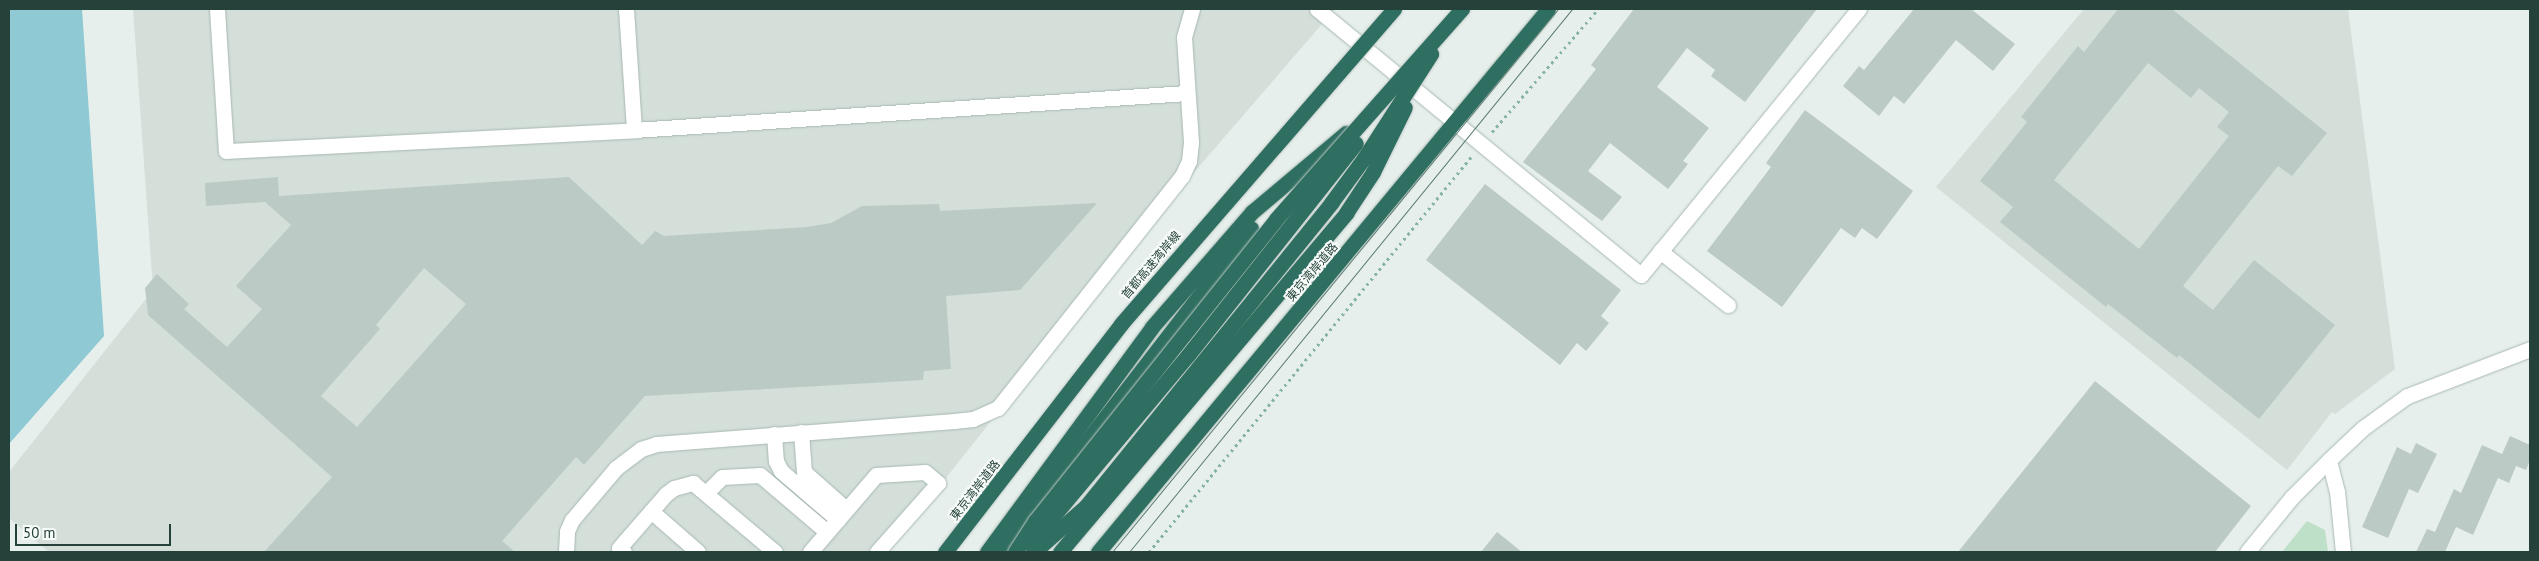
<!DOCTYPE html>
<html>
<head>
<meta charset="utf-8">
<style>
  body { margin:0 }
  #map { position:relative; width:2539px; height:561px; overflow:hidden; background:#e6efeb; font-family:"PT Sans","Noto Sans JP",sans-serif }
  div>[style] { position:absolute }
  .built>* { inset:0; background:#d4dfda }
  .green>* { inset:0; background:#bfe0c8 }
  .water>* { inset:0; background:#8ec9d4 }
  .building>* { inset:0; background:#bbcac4 }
  .path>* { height:3px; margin-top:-1.5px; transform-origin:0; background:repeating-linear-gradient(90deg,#86b3a5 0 2.5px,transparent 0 6.5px) }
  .roads { filter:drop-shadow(0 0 1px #a8b8b2) drop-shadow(0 0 1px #a8b8b2) }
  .minor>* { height:15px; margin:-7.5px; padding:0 7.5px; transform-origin:7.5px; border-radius:7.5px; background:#fff }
  .highway>* { height:15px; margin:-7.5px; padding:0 7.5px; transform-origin:7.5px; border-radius:7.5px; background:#2f6f62 }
  .tram>* { height:1px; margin:-0.5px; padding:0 0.5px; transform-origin:0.5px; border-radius:0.5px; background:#5f7d75 }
  .bridges { filter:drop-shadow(0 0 1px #c2cac8) drop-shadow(0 0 1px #c2cac8) }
  .highway-bridge>* { height:15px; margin:-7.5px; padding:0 7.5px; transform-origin:7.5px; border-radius:7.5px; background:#2f6f62 }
  span { translate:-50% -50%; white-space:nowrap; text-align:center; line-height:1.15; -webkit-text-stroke:4px #f7fbf9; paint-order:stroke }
  .street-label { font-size:12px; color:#24423a }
  .frame { position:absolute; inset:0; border:10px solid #24423a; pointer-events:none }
  .scale { position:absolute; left:15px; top:524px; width:156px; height:22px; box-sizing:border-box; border:2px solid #24423a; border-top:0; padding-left:6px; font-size:15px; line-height:18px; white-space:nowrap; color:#24423a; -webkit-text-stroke:4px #f7fbf9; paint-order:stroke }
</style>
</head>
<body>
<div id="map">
  <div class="built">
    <i style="clip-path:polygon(133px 9px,1335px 9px,1128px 249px,887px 552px,49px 552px,9px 518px,9px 472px,153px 290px)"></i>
    <i style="clip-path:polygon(2084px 9px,2348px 9px,2395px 369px,2335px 414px,2332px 412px,2287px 470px,1936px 187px)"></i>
  </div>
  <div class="green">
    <i style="clip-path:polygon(2307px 521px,2325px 530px,2328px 552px,2282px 552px)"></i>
  </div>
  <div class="water">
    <i style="clip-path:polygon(9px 9px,82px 9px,104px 336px,9px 444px)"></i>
  </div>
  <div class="building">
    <i style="clip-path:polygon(1634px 9px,1817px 9px,1745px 102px,1711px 76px,1715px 70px,1687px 48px,1657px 87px,1709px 128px,1683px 161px,1688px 164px,1668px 189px,1610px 143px,1588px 171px,1622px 197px,1602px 221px,1523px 162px,1596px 69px,1591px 65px)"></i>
    <i style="clip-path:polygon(1914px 9px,1971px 9px,2015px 44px,1993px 71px,1956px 40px,1904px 104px,1894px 96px,1879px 116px,1843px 86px,1859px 66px,1864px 70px)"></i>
    <i style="clip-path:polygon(evenodd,2118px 9px,2172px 9px,2327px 133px,2292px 176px,2278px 166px,2183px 286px,2213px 310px,2254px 260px,2335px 325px,2259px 419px,2179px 355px,2177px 358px,2108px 304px,2106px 307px,2000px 222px,2013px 207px,1980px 181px,2027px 122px,2021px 117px,2078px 46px,2084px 52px,2118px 9px,2148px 63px,2191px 98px,2199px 88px,2229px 112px,2217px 127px,2229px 136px,2139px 249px,2054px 180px,2148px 63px)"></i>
    <i style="clip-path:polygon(1805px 110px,1913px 191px,1877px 239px,1862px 228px,1855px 238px,1841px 228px,1782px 307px,1707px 251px,1771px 167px,1766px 163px)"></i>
    <i style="clip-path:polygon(evenodd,278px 177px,279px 196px,569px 177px,642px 245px,655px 231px,664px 236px,807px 227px,831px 223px,862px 206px,939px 204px,940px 211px,1097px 203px,1020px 290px,946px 296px,951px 369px,924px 371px,923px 380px,645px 396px,584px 465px,576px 457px,502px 541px,515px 552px,264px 552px,332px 477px,148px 315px,145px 288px,157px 274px,189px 304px,184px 309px,227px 347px,262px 309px,236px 286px,291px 225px,265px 202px,206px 206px,205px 183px,278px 177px,424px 268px,466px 304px,357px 427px,321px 396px,380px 329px,376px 325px,424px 268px)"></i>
    <i style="clip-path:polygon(1485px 184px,1621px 290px,1601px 316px,1609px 323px,1586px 351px,1577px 343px,1560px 365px,1426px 260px)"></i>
    <i style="clip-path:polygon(2095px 381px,2251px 506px,2215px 552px,1958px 552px)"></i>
    <i style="clip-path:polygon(2510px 436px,2530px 445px,2530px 460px,2526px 470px,2516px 466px,2509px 483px,2498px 478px,2473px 535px,2456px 527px,2445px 552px,2416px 552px,2427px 529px,2435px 532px,2454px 489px,2461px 493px,2482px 445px,2502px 454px)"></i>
    <i style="clip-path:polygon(2416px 443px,2437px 454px,2418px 493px,2409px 489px,2388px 538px,2362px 527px,2397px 447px,2411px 454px)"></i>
    <i style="clip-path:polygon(1497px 532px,1522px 552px,1481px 552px)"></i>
  </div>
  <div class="path">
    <i style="left:1492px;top:132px;width:162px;rotate:-49.2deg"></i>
    <i style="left:1149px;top:552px;width:510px;rotate:-50.81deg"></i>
  </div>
  <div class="roads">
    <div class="minor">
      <i style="left:217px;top:9px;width:142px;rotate:86.4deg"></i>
      <i style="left:226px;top:151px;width:409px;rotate:-2.9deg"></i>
      <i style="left:634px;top:130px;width:554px;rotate:-3.83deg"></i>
      <i style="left:626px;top:9px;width:121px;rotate:86.2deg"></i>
      <i style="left:1317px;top:9px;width:419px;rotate:39.4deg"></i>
      <i style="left:1641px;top:275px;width:344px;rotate:-50.7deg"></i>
      <i style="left:1660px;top:251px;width:87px;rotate:38.5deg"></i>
      <i style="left:801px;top:432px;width:40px;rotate:85.7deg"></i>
      <i style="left:804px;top:472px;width:55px;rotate:41.3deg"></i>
      <i style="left:774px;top:434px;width:27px;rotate:86deg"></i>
      <i style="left:776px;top:461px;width:11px;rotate:63deg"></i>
      <i style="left:781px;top:471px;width:75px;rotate:40.7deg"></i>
      <i style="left:2329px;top:460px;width:32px;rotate:76deg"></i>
      <i style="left:2337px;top:491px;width:61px;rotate:84.4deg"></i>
      <i style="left:707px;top:492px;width:21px;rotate:-45deg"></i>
      <i style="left:722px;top:477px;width:38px;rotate:-3deg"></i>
      <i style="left:760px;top:475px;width:88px;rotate:40.4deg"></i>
      <i style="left:651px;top:511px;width:62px;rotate:41.1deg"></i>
      <i style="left:566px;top:552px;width:21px;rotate:-87deg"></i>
      <i style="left:567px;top:531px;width:12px;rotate:-66deg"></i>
      <i style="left:572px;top:520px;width:68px;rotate:-49.8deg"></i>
      <i style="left:616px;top:468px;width:31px;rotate:-37deg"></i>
      <i style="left:641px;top:449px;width:16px;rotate:-18deg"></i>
      <i style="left:656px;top:444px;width:299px;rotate:-4.4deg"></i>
      <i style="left:954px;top:421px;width:19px;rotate:-6deg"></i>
      <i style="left:973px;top:419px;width:27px;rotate:-24deg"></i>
      <i style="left:998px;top:408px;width:296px;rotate:-51.6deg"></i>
      <i style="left:1182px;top:176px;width:17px;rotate:-65deg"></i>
      <i style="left:1189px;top:161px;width:19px;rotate:-84deg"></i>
      <i style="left:1191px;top:142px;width:105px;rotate:-93.8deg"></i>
      <i style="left:1184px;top:37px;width:29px;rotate:-74deg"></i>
      <i style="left:624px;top:552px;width:6px;rotate:-141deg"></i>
      <i style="left:619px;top:548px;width:72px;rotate:-49deg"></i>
      <i style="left:666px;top:494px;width:10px;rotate:-37deg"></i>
      <i style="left:674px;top:488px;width:20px;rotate:-15deg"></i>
      <i style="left:693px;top:483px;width:107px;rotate:40.1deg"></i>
      <i style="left:810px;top:552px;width:101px;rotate:-49.4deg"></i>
      <i style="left:876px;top:475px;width:49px;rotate:-3.5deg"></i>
      <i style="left:925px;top:472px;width:17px;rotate:40deg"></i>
      <i style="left:938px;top:483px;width:92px;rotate:131.5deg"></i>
      <i style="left:2247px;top:552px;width:71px;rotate:-50.7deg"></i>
      <i style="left:2292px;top:497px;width:52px;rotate:-45deg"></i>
      <i style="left:2329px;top:460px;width:47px;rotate:-43.3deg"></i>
      <i style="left:2363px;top:428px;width:54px;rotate:-36deg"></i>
      <i style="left:2407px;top:396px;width:132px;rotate:-20.9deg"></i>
    </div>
    <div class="highway">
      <i style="left:987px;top:552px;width:279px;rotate:-53.7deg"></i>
      <i style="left:1152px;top:327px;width:152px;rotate:-49deg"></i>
      <i style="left:1252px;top:212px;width:123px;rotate:-40deg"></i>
      <i style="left:1001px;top:552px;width:409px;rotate:-52.3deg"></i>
      <i style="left:1098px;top:552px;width:705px;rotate:-50.35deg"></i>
    </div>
  </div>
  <div class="tram">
    <i style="left:1112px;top:552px;width:703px;rotate:-50.6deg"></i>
    <i style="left:1129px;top:552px;width:701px;rotate:-50.79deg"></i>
  </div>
  <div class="bridges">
    <div class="highway-bridge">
      <i style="left:1030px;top:544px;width:246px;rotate:-50.1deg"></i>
      <i style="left:1188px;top:355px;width:270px;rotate:-51.6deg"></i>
      <i style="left:945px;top:552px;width:288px;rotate:-52.3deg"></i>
      <i style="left:1121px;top:324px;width:417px;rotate:-49.1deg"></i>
      <i style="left:1015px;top:552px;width:38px;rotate:-57deg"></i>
      <i style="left:1036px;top:520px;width:385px;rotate:-51.4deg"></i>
      <i style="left:1276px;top:219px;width:281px;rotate:-48.5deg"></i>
      <i style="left:1034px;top:552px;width:69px;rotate:-41.5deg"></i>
      <i style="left:1086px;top:506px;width:390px;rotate:-51deg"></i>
      <i style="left:1331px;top:203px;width:56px;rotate:-53.7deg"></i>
      <i style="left:1364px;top:158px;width:124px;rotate:-57.2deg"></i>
      <i style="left:1060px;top:552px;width:444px;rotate:-49.8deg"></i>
      <i style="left:1346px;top:213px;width:49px;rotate:-56.6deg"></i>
      <i style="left:1373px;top:172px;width:72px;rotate:-63.8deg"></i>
    </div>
  </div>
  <div class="street-label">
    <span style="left:1151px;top:265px;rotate:-50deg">首都高速湾岸線</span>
    <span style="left:1312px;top:272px;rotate:-50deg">東京湾岸道路</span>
    <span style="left:975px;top:490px;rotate:-52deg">東京湾岸道路</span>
  </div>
  <div class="frame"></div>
  <div class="scale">50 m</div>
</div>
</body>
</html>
